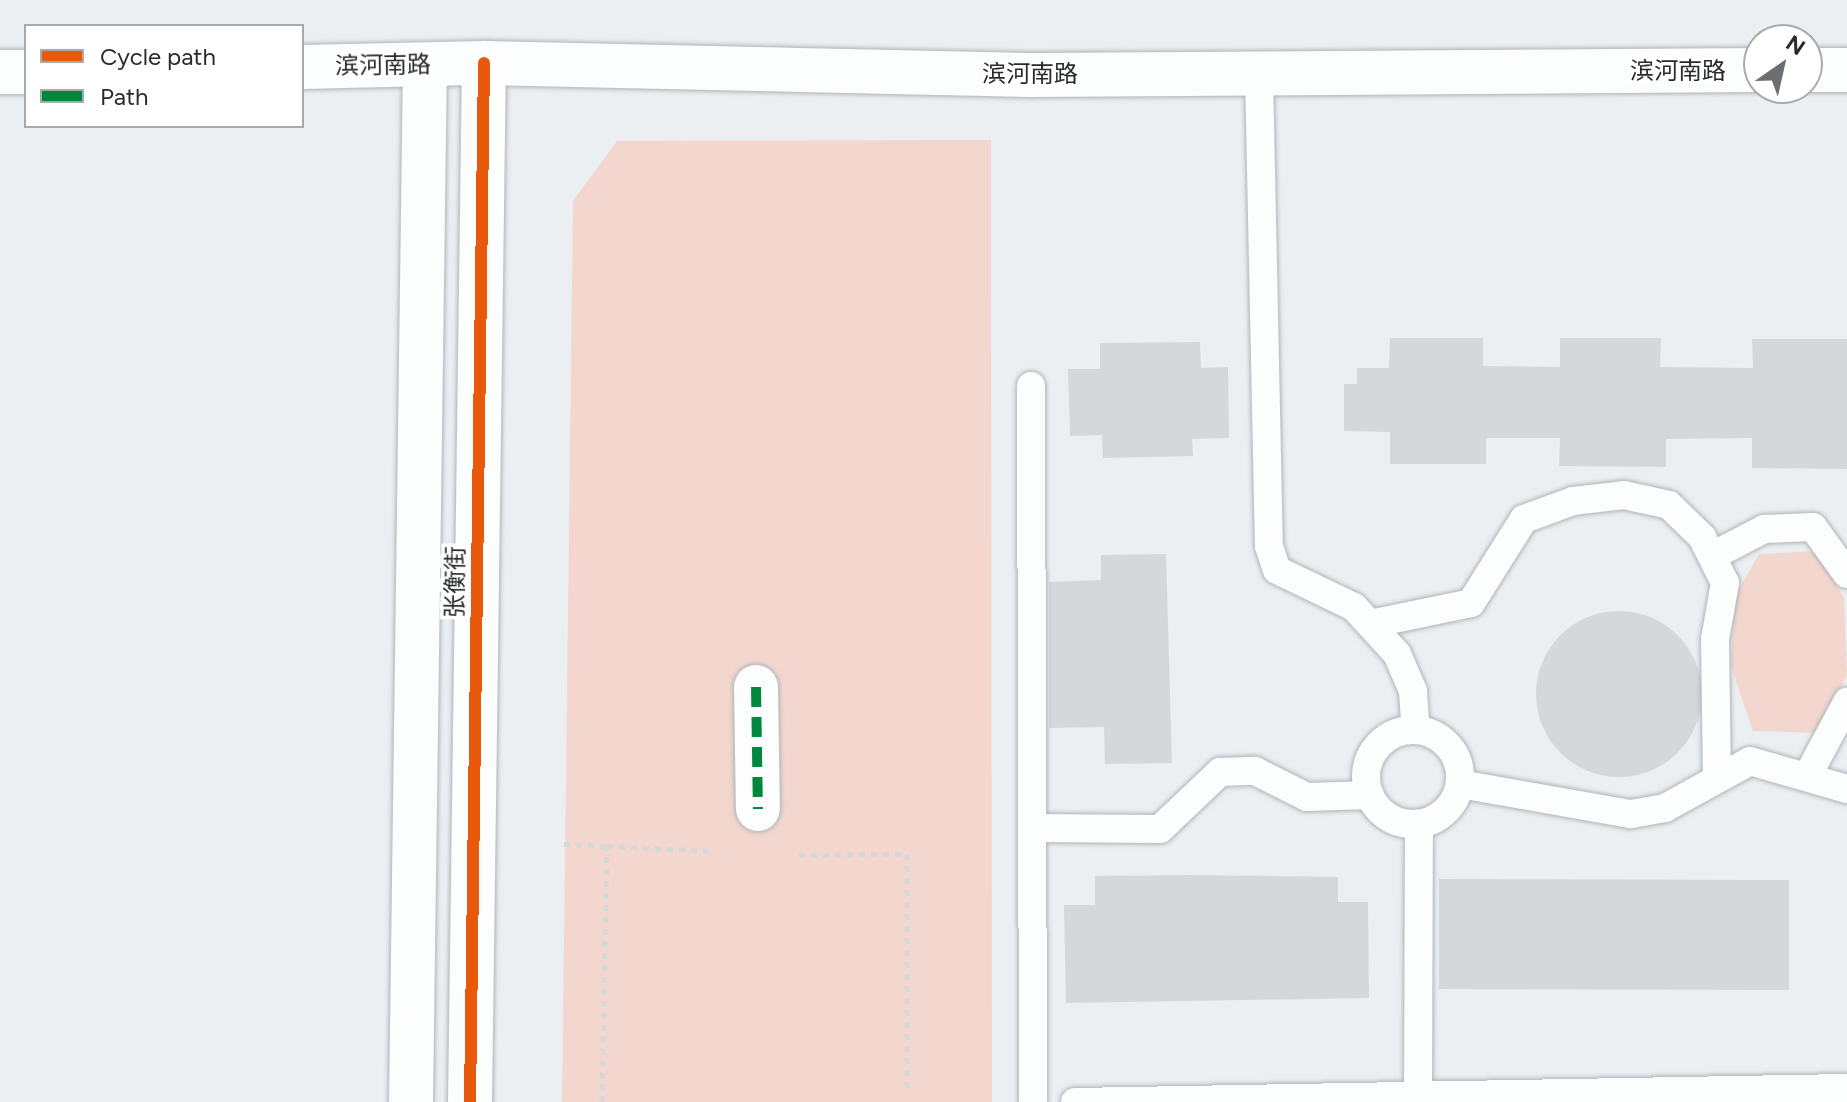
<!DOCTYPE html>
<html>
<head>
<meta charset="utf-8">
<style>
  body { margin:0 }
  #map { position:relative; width:1847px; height:1102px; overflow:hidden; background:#ebeff2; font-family:Figtree,"Noto Sans SC",sans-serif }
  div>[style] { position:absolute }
  .green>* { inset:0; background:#f3d7ce }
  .building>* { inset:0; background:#d5d8db }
  .round { border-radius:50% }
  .path>* { height:5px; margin-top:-2.5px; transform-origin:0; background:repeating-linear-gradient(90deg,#d6d7d8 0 6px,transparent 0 12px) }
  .roads { filter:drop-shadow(0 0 2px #b1b4b7) drop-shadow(0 0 2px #b1b4b7) }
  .lane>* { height:28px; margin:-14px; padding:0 14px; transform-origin:14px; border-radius:14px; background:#fcfdfd }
  .lane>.ring { margin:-14px; padding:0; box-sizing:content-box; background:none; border:28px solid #fcfdfd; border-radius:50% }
  .street>* { height:44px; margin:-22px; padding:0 22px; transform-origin:22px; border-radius:22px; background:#fcfdfd }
  .highway>* { height:44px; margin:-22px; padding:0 22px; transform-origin:22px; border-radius:22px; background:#fcfdfd }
  .quiet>* { height:10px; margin-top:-5px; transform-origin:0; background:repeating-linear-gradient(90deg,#00873e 0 20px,transparent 0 30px) }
  .cycleway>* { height:12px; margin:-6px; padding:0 6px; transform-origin:6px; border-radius:6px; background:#e8590c }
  span { translate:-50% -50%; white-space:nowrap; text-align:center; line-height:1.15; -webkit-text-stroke:7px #fff; paint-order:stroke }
  .street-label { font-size:24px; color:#282a2d }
  .legend { position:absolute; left:24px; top:24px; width:280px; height:104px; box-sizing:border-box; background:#fff; border:2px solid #a9aaab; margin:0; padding:10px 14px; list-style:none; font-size:24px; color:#282a2d }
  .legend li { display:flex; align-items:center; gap:16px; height:40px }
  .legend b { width:40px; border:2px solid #a9aaab }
  .north { position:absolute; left:1743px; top:24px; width:80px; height:80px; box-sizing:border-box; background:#fff; border:2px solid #a9aaab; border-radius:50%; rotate:34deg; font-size:22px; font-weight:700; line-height:32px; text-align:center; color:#282a2d }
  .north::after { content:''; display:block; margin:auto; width:28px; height:36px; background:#6c6f72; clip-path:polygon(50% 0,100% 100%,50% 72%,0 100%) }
</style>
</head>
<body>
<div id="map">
  <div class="green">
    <i style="clip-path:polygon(991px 140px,992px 1102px,562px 1102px,573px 201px,617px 141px)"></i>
    <i style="clip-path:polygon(1816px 551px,1844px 598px,1847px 675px,1819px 733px,1753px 731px,1731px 666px,1734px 598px,1759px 554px)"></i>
  </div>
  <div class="building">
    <i style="clip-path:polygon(1390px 338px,1483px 338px,1483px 366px,1560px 367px,1560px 338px,1661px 338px,1660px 367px,1753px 368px,1752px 339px,1847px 339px,1847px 469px,1752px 468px,1752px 438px,1666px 439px,1666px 467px,1559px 466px,1560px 438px,1486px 438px,1486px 464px,1390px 464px,1390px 432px,1344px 431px,1344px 384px,1357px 384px,1357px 368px,1389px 368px)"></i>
    <i style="clip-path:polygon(1200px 342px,1201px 368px,1228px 367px,1229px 438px,1192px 439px,1193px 456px,1103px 458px,1102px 435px,1070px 436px,1068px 369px,1100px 369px,1100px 343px)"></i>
    <i style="clip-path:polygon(1166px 554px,1172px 763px,1105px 764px,1104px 727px,1049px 728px,1049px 582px,1101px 580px,1101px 555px)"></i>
    <i class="round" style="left:1536px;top:611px;width:166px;height:166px"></i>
    <i style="clip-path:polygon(1189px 875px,1338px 877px,1338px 902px,1368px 902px,1369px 998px,1066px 1003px,1064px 905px,1095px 905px,1095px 876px)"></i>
    <i style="clip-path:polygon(1439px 879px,1789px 880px,1789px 990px,1439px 989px)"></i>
  </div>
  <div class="path">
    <i style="left:564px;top:844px;width:43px;rotate:2.7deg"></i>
    <i style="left:799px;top:855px;width:108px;rotate:-0.5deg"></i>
    <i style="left:907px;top:854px;width:239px;rotate:90deg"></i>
    <i style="left:602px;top:1102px;width:256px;rotate:-88.9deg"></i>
    <i style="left:607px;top:846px;width:108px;rotate:2.7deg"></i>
  </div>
  <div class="roads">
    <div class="lane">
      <i style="left:1259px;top:74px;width:472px;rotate:88.8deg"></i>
      <i style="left:1269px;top:546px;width:25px;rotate:72deg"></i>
      <i style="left:1277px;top:570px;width:85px;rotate:25.7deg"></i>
      <i style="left:1354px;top:607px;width:64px;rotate:47.5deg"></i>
      <i style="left:1397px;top:654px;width:40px;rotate:66.6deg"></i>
      <i style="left:1413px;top:691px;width:39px;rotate:86deg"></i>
      <i style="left:1031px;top:386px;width:716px;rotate:89.84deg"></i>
      <i style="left:1712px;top:556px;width:59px;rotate:-27.4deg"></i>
      <i style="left:1764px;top:529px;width:49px;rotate:-2.3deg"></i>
      <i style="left:1813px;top:527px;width:58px;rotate:54.1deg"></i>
      <i style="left:1370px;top:624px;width:103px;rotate:-11.7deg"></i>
      <i style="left:1471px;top:603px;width:99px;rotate:-57.8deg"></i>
      <i style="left:1524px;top:519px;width:52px;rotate:-20.2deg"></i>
      <i style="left:1573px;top:501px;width:51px;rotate:-6.7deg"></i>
      <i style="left:1624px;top:495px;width:46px;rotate:12.5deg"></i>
      <i style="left:1669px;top:505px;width:46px;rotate:44.1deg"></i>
      <i style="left:1702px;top:537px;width:51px;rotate:63.4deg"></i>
      <i style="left:1725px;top:583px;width:57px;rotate:100.1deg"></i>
      <i style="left:1715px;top:639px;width:137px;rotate:89.2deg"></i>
      <i class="ring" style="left:1366px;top:730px;width:66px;height:66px"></i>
      <i style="left:1809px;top:773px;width:81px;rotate:-61.8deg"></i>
      <i style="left:1460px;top:784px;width:174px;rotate:10deg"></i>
      <i style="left:1631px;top:814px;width:35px;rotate:-10deg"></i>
      <i style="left:1665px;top:808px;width:97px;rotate:-28.9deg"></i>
      <i style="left:1750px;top:761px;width:101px;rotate:16.1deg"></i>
      <i style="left:1032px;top:828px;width:128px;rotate:0.4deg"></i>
      <i style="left:1160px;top:829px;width:83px;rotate:-43.5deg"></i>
      <i style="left:1220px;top:772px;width:35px;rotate:-2deg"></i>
      <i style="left:1255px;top:771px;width:58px;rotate:26.6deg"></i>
      <i style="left:1307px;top:797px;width:63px;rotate:-1.8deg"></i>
      <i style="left:1418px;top:1096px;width:272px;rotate:-89.8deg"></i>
      <i style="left:1075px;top:1102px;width:772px;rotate:-1.04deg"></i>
    </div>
    <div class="street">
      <i style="left:756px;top:687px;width:122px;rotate:89.1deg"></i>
      <i style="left:411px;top:1102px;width:1037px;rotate:-89.23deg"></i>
      <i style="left:470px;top:1102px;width:1039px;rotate:-89.23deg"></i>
    </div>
    <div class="highway">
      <i style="left:302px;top:67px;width:182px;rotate:-1.3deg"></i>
      <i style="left:484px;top:63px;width:546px;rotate:1.26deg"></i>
      <i style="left:1030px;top:75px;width:729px;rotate:-0.39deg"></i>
      <i style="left:1807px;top:70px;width:40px"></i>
      <i style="left:0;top:72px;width:26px"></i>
    </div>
  </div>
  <div class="quiet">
    <i style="left:756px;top:687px;width:122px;rotate:89.1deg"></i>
  </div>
  <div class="cycleway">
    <i style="left:470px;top:1102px;width:1039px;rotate:-89.23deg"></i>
  </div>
  <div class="street-label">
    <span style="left:383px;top:65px;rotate:-1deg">滨河南路</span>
    <span style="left:1678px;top:71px">滨河南路</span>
    <span style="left:1030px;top:74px">滨河南路</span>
    <span style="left:455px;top:582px;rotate:-89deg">张衡街</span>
  </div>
  <ul class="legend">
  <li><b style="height:10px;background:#e8590c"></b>Cycle path</li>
  <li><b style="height:10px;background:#00873e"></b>Path</li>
  </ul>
  <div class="north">N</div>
</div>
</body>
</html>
